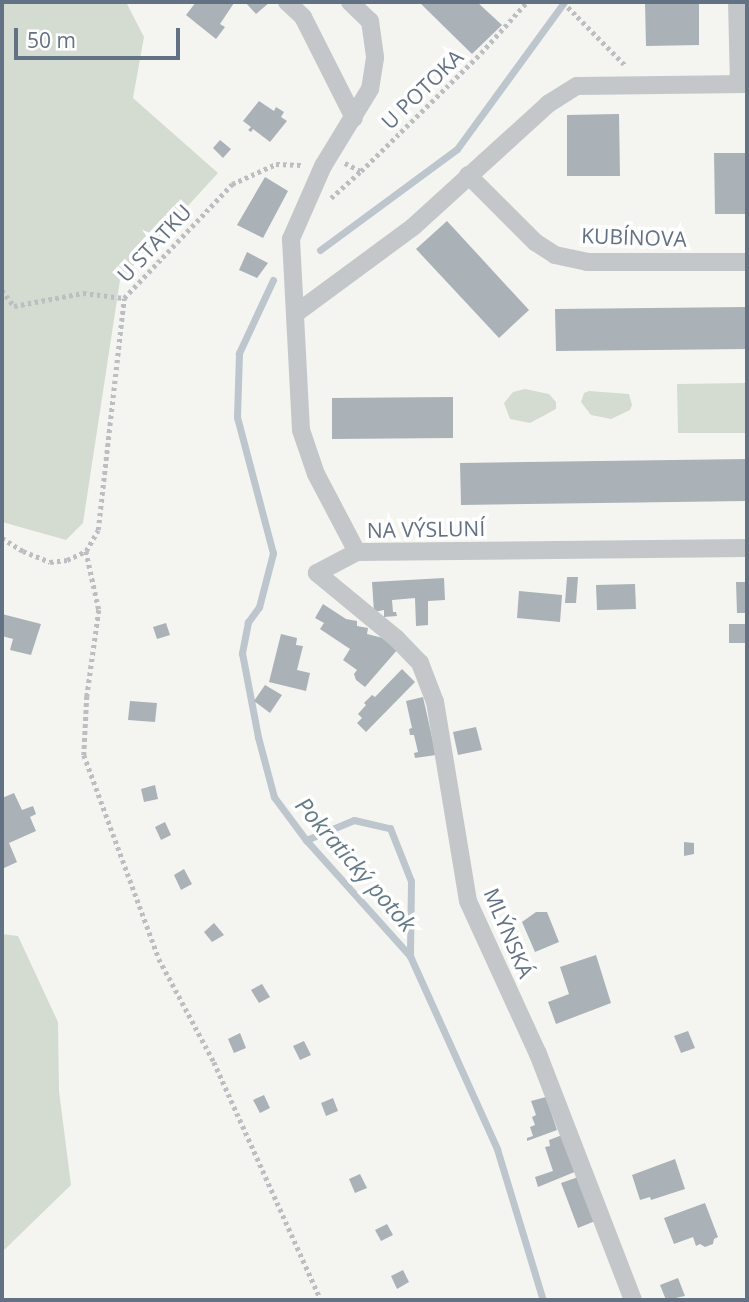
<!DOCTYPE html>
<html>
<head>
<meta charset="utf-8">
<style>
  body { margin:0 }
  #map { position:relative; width:749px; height:1302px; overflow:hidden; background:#f4f5f0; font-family:"Open Sans",sans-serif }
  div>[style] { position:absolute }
  .green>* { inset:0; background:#d4dcd1 }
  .stream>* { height:7px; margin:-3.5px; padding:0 3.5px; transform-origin:3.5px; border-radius:3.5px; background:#bcc6cc }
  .building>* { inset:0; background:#aab1b7 }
  .path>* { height:4.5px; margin-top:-2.25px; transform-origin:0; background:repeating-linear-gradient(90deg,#bdbec1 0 3.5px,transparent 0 7px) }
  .minor>* { height:18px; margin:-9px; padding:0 9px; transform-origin:9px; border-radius:9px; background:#c4c7ca }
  span { translate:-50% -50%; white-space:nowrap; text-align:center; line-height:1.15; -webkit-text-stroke:7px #fff; paint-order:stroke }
  .street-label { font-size:21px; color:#627183 }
  .water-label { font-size:23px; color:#637a87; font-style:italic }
  .frame { position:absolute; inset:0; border:4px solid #627183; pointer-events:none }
  .scale { position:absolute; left:14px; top:28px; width:166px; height:32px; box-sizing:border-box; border:4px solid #627183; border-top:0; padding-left:9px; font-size:21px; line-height:24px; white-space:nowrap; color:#627183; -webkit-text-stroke:5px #fff; paint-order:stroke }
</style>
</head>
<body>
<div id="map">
  <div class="green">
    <i style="clip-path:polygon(2px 2px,126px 2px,144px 37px,133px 98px,218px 173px,120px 280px,83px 523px,66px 540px,2px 522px)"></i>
    <i style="clip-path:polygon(747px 383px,747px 433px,678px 433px,677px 384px)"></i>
    <i style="clip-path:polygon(525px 389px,549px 394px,556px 402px,556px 409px,530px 423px,510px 419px,504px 403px,513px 392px)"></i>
    <i style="clip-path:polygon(589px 391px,629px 394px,632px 405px,630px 410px,611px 419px,591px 415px,581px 402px,584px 393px)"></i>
    <i style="clip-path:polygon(2px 934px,18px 936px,58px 1022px,59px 1091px,71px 1185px,2px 1252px)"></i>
  </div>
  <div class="stream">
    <i style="left:320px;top:250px;width:170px;rotate:-36.4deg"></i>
    <i style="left:457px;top:149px;width:182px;rotate:-53.9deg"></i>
    <i style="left:273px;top:280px;width:81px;rotate:115deg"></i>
    <i style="left:239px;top:353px;width:64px;rotate:91.8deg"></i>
    <i style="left:237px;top:417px;width:141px;rotate:75.2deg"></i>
    <i style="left:273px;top:553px;width:56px;rotate:104.5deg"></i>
    <i style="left:259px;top:607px;width:19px;rotate:126deg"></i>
    <i style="left:248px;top:622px;width:32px;rotate:101deg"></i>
    <i style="left:242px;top:653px;width:86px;rotate:79.2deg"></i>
    <i style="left:258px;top:737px;width:62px;rotate:75.1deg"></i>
    <i style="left:274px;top:797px;width:54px;rotate:53.3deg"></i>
    <i style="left:306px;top:840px;width:156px;rotate:48.1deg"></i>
    <i style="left:410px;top:956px;width:212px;rotate:65.7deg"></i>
    <i style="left:497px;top:1149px;width:158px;rotate:73.1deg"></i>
    <i style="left:306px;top:840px;width:52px;rotate:-22.6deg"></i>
    <i style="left:354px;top:820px;width:37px;rotate:13deg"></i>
    <i style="left:390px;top:828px;width:57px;rotate:68.4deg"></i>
    <i style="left:411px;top:881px;width:75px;rotate:90.8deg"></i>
  </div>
  <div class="building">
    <i style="clip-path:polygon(196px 2px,234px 3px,220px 24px,225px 27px,216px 39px,186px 15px)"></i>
    <i style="clip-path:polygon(245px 2px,270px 2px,256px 14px)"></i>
    <i style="clip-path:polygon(419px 2px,477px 2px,502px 25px,472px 54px)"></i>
    <i style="clip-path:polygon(645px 2px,699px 2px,699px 45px,646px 46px)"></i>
    <i style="clip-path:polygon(259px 101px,274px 111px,276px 107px,284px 112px,281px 117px,287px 121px,270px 142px,253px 129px,251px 132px,248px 130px,251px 127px,243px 121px)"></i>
    <i style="clip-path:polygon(619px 114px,620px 176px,567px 176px,567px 115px)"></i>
    <i style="clip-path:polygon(220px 140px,231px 149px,223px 158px,213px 148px)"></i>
    <i style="clip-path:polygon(714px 153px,747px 153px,747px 214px,715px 214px)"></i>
    <i style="clip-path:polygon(265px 177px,288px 191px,263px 238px,237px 225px)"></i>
    <i style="clip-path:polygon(447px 221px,529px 310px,499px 338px,416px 249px)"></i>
    <i style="clip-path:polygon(247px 252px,268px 263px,257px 278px,239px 270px)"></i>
    <i style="clip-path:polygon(747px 307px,747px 349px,556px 351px,555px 309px)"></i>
    <i style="clip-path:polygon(453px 397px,453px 438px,332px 439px,332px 398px)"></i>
    <i style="clip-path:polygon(747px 459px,747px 501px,461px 505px,460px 463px)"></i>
    <i style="clip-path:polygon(567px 577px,578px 577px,576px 603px,565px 603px)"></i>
    <i style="clip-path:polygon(444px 578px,445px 600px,428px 601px,428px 625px,416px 626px,415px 598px,392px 600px,393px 612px,396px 612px,397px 616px,384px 617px,384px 610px,374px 612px,372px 582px)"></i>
    <i style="clip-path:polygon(736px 582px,747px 582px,747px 613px,737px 613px)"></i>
    <i style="clip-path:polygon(635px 584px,636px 609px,597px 610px,596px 585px)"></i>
    <i style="clip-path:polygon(519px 591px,562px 595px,560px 622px,517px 618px)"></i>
    <i style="clip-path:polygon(323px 604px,346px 619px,357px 621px,357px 626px,368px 628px,367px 634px,383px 638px,398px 649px,365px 687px,356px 680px,354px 674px,357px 670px,343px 660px,350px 649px,320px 629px,324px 623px,315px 618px)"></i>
    <i style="clip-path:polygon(2px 614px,41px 624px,31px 655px,10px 650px,13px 639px,2px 636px)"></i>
    <i style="clip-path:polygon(166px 623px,170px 635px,157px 639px,153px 627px)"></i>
    <i style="clip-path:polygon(729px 624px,745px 624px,745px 643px,729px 643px)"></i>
    <i style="clip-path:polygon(281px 634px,297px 638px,296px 645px,303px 646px,297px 670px,310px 673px,306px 691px,269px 682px)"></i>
    <i style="clip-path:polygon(402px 669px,415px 682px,366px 732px,357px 723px,362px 718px,358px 714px,366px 705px,364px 703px,372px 695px,375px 697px)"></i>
    <i style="clip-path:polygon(265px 685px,282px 695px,270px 713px,254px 701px)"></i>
    <i style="clip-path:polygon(423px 697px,436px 755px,415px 758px,414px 753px,418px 752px,414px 735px,410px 735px,409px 729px,412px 728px,406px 701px)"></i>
    <i style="clip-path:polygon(130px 701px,157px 703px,155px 722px,128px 720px)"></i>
    <i style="clip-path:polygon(476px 727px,482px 750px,458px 755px,453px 732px)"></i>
    <i style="clip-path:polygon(155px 785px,158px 799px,144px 802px,141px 789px)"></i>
    <i style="clip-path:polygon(14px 793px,22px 810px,33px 806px,36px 814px,30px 817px,36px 831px,9px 843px,17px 862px,2px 869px,2px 798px)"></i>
    <i style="clip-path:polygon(165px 822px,171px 835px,161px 840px,155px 827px)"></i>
    <i style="clip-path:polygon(684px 842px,694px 843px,694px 854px,684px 856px)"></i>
    <i style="clip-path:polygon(184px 869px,192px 884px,181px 890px,174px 875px)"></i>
    <i style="clip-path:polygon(536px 912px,547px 912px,559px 942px,535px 952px,522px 922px)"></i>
    <i style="clip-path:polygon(214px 923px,224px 935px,212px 942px,204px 932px)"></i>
    <i style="clip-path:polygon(596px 955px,611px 1003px,556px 1024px,548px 1002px,569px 994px,560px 967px)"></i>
    <i style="clip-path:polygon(262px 984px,270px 997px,259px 1003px,251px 990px)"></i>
    <i style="clip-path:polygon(688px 1031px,695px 1048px,681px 1053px,674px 1036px)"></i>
    <i style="clip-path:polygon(240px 1033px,246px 1048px,234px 1053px,228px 1039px)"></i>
    <i style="clip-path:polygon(304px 1041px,311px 1055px,300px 1060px,293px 1046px)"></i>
    <i style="clip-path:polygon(264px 1095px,270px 1108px,260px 1113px,253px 1100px)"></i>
    <i style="clip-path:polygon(546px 1097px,557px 1130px,527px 1141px,527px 1138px,533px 1136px,530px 1127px,535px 1125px,532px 1117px,536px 1115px,531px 1101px)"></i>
    <i style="clip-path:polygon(333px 1098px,338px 1111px,326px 1116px,321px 1103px)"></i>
    <i style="clip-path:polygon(565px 1134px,577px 1171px,538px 1187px,535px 1177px,553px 1171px,545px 1147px,550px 1146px,549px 1140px)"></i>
    <i style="clip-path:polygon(675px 1159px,685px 1189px,651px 1200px,650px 1197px,640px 1200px,632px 1175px)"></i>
    <i style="clip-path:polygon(360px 1174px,367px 1188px,355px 1193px,349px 1179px)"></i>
    <i style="clip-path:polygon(584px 1175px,600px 1219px,578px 1228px,561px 1183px)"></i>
    <i style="clip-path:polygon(705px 1203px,718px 1237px,714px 1239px,713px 1244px,705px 1247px,700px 1244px,696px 1246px,693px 1237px,674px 1244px,664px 1218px)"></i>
    <i style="clip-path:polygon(387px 1224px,393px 1235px,381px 1241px,375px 1230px)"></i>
    <i style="clip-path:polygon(403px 1270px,409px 1282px,397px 1289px,391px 1276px)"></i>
    <i style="clip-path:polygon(678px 1278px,685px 1296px,666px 1300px,660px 1285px)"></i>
  </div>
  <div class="path">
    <i style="left:563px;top:2px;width:90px;rotate:45.5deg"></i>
    <i style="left:345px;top:163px;width:18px;rotate:27deg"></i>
    <i style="left:361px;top:171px;width:168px;rotate:-44.5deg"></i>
    <i style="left:481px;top:53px;width:69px;rotate:-48deg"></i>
    <i style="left:331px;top:198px;width:40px;rotate:-42deg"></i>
    <i style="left:2px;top:290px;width:20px;rotate:53deg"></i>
    <i style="left:14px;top:306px;width:70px;rotate:-10.7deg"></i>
    <i style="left:83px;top:293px;width:41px;rotate:7deg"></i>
    <i style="left:2px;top:538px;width:25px;rotate:32deg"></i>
    <i style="left:23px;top:551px;width:29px;rotate:22deg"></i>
    <i style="left:50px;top:562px;width:17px;rotate:-7deg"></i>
    <i style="left:67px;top:560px;width:21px;rotate:-25deg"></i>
    <i style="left:86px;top:551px;width:60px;rotate:77.6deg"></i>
    <i style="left:99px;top:610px;width:87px;rotate:97.9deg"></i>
    <i style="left:87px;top:696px;width:59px;rotate:92.9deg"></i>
    <i style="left:84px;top:755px;width:217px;rotate:69.8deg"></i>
    <i style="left:159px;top:959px;width:117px;rotate:61.9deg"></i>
    <i style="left:214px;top:1062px;width:261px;rotate:65.8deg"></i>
    <i style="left:86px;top:551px;width:24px;rotate:-60deg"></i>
    <i style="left:98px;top:530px;width:233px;rotate:-83.6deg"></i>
    <i style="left:124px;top:298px;width:157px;rotate:-46.5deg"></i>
    <i style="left:232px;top:184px;width:48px;rotate:-24.4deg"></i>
    <i style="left:276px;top:164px;width:26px;rotate:2deg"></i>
  </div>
  <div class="minor">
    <i style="left:287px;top:2px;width:22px;rotate:43deg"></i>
    <i style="left:303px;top:17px;width:113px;rotate:63.2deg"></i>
    <i style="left:350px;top:2px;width:28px;rotate:44deg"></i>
    <i style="left:370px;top:21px;width:37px;rotate:82deg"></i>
    <i style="left:375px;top:58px;width:31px;rotate:99deg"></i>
    <i style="left:370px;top:89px;width:90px;rotate:121.4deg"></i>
    <i style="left:323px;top:166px;width:80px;rotate:113.7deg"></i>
    <i style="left:291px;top:239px;width:191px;rotate:87deg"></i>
    <i style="left:301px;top:430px;width:46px;rotate:71.2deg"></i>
    <i style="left:316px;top:474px;width:88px;rotate:62.3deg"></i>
    <i style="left:737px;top:2px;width:81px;rotate:88.6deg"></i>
    <i style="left:468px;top:175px;width:95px;rotate:45deg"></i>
    <i style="left:535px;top:242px;width:24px;rotate:33deg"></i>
    <i style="left:555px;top:255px;width:33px;rotate:12deg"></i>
    <i style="left:587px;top:262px;width:160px"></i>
    <i style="left:295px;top:314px;width:147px;rotate:-36.4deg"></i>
    <i style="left:413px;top:227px;width:183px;rotate:-42.3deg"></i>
    <i style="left:548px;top:104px;width:34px;rotate:-32deg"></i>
    <i style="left:577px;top:86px;width:170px;rotate:-0.7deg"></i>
    <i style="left:633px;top:1300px;width:264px;rotate:-111.1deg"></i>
    <i style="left:538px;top:1054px;width:168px;rotate:-114.6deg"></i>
    <i style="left:468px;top:901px;width:202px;rotate:-99.4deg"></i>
    <i style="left:435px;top:702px;width:42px;rotate:-111deg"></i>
    <i style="left:420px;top:663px;width:33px;rotate:-134deg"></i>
    <i style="left:397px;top:639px;width:104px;rotate:-140.5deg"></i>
    <i style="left:317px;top:573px;width:45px;rotate:-27.7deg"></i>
    <i style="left:357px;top:552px;width:390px;rotate:-0.6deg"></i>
  </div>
  <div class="street-label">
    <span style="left:422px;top:89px;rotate:-44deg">U POTOKA</span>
    <span style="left:634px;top:237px;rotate:2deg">KUBÍNOVA</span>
    <span style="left:154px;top:243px;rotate:-47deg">U STATKU</span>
    <span style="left:426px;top:529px;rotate:-1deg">NA VÝSLUNÍ</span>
    <span style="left:509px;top:933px;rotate:67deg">MLÝNSKÁ</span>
  </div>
  <div class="water-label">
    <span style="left:356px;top:864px;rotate:49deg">Pokratický potok</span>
  </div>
  <div class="frame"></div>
  <div class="scale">50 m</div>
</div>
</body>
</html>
